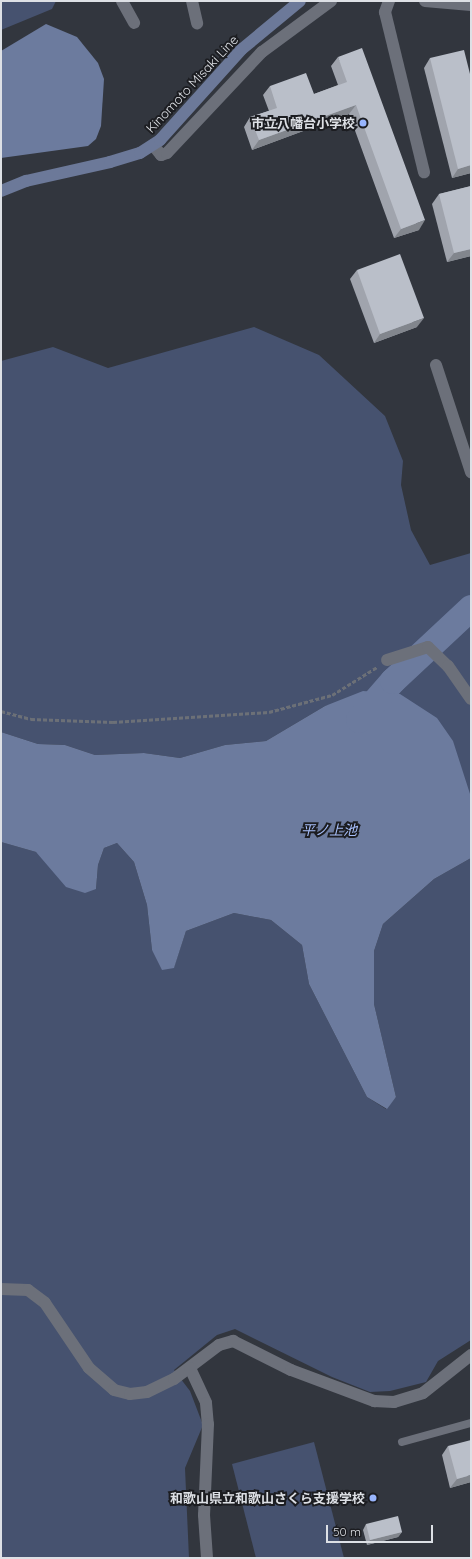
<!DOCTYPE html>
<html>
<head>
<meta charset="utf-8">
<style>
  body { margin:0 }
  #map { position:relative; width:472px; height:1559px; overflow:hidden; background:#32363e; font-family:Quicksand,"Noto Sans JP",sans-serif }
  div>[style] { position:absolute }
  .green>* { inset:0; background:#46526f }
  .water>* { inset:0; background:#6c7b9e }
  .river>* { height:26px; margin:-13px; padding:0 13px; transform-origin:13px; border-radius:13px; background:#6c7b9e }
  .path>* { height:2.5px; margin-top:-1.25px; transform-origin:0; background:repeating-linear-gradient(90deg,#6c7077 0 4px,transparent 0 6px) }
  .lane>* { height:8px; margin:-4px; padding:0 4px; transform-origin:4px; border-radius:4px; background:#6c707a }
  .street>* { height:12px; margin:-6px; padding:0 6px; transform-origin:6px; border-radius:6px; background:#6c707a }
  .secondary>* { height:12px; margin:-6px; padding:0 6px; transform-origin:6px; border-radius:6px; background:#6c7999 }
  .wall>* { inset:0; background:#a0a4ad }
  .shaded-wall>* { inset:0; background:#82868d }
  .building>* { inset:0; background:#babfc9 }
  .dots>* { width:11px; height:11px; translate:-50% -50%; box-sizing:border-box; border:2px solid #1c1d21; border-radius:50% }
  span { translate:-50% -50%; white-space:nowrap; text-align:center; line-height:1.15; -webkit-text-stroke:4px #1c1d21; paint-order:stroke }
  .street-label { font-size:13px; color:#dde0e5 }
  .poi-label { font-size:13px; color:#dde0e5; font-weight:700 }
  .right { translate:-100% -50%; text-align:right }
  .water-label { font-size:14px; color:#a7bffa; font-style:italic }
  .frame { position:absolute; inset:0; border:2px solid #dde0e5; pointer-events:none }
  .scale { position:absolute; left:326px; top:1525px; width:107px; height:18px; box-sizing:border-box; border:2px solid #dde0e5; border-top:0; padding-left:5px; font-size:12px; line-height:14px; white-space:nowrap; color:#dde0e5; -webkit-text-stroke:3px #1c1d21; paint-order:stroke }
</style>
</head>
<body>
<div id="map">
  <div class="green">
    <i style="clip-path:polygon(1px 1px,56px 1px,52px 9px,1px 30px)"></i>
    <i style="clip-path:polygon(254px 327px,319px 355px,385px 416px,403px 461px,401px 485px,411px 530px,430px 565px,471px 553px,471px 797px,399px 694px,382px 693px,325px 706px,266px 741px,225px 745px,180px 758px,144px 753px,95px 755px,65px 745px,38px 744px,1px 732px,1px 361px,53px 347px,108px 368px)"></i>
    <i style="clip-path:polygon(1px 842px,36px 852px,96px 889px,98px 865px,104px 848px,117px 843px,134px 862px,147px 905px,152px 950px,174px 967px,186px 931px,234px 913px,271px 920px,302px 945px,309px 984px,367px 1097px,386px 1109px,396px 1097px,374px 1004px,374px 951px,383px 924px,434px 879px,471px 858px,471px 1340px,438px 1361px,426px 1382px,390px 1391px,370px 1392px,332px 1377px,235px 1329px,217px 1335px,174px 1370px,190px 1391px,203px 1425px,185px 1468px,189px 1558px,1px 1558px)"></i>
    <i style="clip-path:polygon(314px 1442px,344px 1558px,256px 1558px,232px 1464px)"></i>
  </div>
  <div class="water">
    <i style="clip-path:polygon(46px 24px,77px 37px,98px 63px,104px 79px,101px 126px,96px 139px,88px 146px,1px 158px,1px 51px)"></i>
    <i style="clip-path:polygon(363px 691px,400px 694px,437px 718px,453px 741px,471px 797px,471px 858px,434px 879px,383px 924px,374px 951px,374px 1004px,396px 1097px,387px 1109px,367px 1097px,309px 984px,302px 945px,271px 920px,234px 913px,186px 931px,174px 968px,162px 970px,152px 950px,147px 905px,134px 862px,117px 843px,104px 848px,98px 865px,96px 889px,85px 893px,66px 887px,36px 852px,1px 842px,1px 732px,38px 744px,65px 745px,95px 755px,144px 753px,180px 758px,225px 745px,266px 741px,325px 706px)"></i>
  </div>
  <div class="river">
    <i style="left:359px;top:720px;width:52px;rotate:-48.9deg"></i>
    <i style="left:393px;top:681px;width:107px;rotate:-43.1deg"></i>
  </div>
  <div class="path">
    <i style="left:1px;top:711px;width:31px;rotate:15deg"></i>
    <i style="left:31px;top:719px;width:82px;rotate:2.1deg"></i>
    <i style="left:113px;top:722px;width:156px;rotate:-3.7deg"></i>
    <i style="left:269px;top:712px;width:65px;rotate:-15.1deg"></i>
    <i style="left:332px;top:695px;width:53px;rotate:-31.9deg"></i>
  </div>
  <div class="lane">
    <i style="left:402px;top:1442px;width:72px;rotate:-15.4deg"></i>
  </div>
  <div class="street">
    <i style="left:122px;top:1px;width:25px;rotate:61deg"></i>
    <i style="left:192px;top:1px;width:23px;rotate:77deg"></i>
    <i style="left:389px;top:1px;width:12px;rotate:110deg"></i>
    <i style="left:385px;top:12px;width:165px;rotate:76.3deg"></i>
    <i style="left:425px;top:1px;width:46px;rotate:5deg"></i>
    <i style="left:153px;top:145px;width:13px;rotate:51deg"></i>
    <i style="left:161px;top:155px;width:6px;rotate:-18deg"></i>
    <i style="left:167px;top:153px;width:139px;rotate:-46.8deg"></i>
    <i style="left:262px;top:52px;width:86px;rotate:-36.5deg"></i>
    <i style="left:436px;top:365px;width:113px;rotate:71.9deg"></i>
    <i style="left:387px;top:660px;width:43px;rotate:-17.6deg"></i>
    <i style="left:428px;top:647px;width:28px;rotate:44deg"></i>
    <i style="left:448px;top:666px;width:40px;rotate:55.1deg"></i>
    <i style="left:1px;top:1289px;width:27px;rotate:2deg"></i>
    <i style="left:28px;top:1290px;width:21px;rotate:37deg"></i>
    <i style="left:45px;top:1303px;width:78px;rotate:55.9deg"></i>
    <i style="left:89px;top:1368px;width:33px;rotate:41deg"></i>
    <i style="left:114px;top:1390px;width:16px;rotate:14deg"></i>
    <i style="left:130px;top:1394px;width:17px;rotate:-7deg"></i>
    <i style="left:147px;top:1392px;width:30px;rotate:-26deg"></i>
    <i style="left:174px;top:1379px;width:56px;rotate:-37.1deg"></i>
    <i style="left:219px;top:1345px;width:15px;rotate:-16deg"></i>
    <i style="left:233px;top:1341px;width:65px;rotate:26.6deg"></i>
    <i style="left:291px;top:1370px;width:89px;rotate:20.5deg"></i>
    <i style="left:374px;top:1401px;width:20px;rotate:3deg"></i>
    <i style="left:394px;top:1402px;width:30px;rotate:-17deg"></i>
    <i style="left:423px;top:1393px;width:61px;rotate:-38.4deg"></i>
    <i style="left:190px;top:1368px;width:38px;rotate:65deg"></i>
    <i style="left:206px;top:1403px;width:21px;rotate:85deg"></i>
    <i style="left:208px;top:1424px;width:91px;rotate:92.5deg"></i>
    <i style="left:204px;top:1515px;width:43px;rotate:86deg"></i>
  </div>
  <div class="secondary">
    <i style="left:1px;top:191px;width:27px;rotate:-22deg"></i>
    <i style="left:26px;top:181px;width:86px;rotate:-12.7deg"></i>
    <i style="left:110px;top:162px;width:31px;rotate:-17deg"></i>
    <i style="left:140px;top:153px;width:24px;rotate:-33deg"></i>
    <i style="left:160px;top:140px;width:122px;rotate:-48deg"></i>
    <i style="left:242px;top:49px;width:75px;rotate:-39.6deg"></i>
  </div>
  <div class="wall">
    <i style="clip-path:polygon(338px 57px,419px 230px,394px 238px,349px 114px,252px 150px,244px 127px,250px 117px,269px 111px,263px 95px,270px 86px,314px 94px,338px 85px,331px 66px)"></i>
    <i style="clip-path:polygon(430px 58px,471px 78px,471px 173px,452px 178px,424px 68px)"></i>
    <i style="clip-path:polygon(471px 186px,471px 256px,447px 262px,432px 204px,439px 194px)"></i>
    <i style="clip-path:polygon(357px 270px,417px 327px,374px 343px,350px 279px)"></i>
    <i style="clip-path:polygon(448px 1446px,471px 1482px,450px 1488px,442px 1455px)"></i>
    <i style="clip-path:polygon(366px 1524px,402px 1532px,398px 1537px,367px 1545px,363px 1530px)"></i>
  </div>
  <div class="shaded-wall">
    <i style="clip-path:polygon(356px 105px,349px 114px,252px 150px,259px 140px)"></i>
    <i style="clip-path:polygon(471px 165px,471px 173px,452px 178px,458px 169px)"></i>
    <i style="clip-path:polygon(425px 220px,419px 230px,394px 238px,401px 229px)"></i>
    <i style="clip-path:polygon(471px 249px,471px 256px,447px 262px,454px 253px)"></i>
    <i style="clip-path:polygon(424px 318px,417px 327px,374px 343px,380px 334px)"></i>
    <i style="clip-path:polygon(471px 1475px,471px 1482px,450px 1488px,457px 1479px)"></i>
    <i style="clip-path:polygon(402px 1532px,398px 1537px,367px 1545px,370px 1540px)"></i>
  </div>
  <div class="building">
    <i style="clip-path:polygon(362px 48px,425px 220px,401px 229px,356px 105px,259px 140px,250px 117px,277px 108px,270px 86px,306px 73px,314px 94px,347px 82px,338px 57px)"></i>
    <i style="clip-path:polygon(464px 50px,471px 78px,471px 165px,458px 169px,430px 58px)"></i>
    <i style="clip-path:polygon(471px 186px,471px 249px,454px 253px,439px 194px)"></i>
    <i style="clip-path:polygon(400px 254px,424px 318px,380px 334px,357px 270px)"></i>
    <i style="clip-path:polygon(471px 1440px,471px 1475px,457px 1479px,448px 1446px)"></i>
    <i style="clip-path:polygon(398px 1516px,402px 1532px,370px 1540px,366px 1524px)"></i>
  </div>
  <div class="dots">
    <i style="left:363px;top:123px;background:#98b5fd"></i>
    <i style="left:373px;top:1498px;background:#98b5fd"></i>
  </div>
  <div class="street-label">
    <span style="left:192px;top:84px;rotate:-47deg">Kinomoto Misaki Line</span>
  </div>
  <div class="poi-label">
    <span class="right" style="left:355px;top:123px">市立八幡台小学校</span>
    <span class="right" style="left:365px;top:1498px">和歌山県立和歌山さくら支援学校</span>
  </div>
  <div class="water-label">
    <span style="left:329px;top:830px">平ノ上池</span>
  </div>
  <div class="frame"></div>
  <div class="scale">50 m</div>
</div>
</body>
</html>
